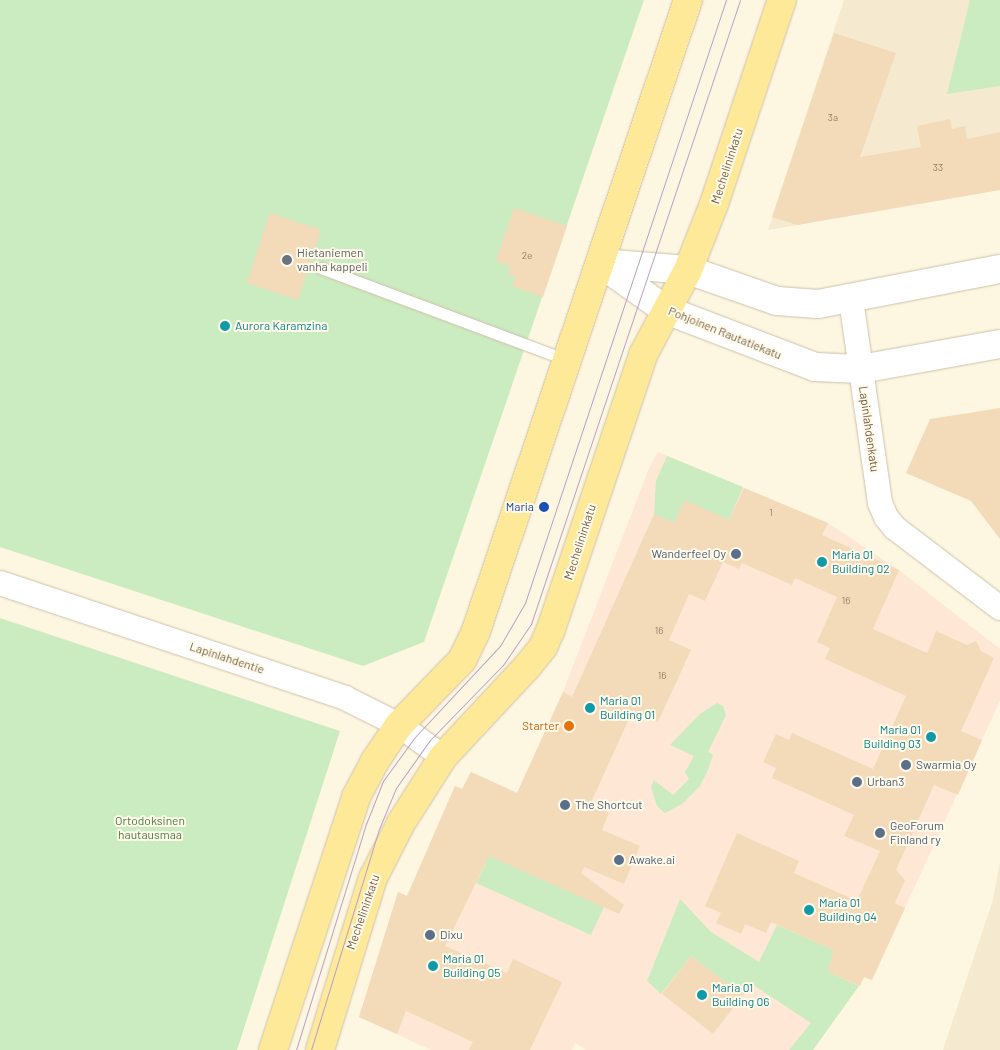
<!DOCTYPE html>
<html>
<head>
<meta charset="utf-8">
<style>
  body { margin:0 }
  #map { position:relative; width:1000px; height:1050px; overflow:hidden; background:#fdf7e2; font-family:Barlow,sans-serif }
  div>[style] { position:absolute }
  .residential>* { inset:0; background:#f5ead0 }
  .commercial>* { inset:0; background:#fee8d5 }
  .green>* { inset:0; background:#cbebc0 }
  .building>* { inset:0; background:#f3dab9 }
  .roads { filter:drop-shadow(0 0 1px #cfc0a9) drop-shadow(0 0 1px #cfc0a9) }
  .service>* { height:11px; margin:-5.5px; padding:0 5.5px; transform-origin:5.5px; border-radius:5.5px; background:#fff }
  .minor>* { height:24px; margin:-12px; padding:0 12px; transform-origin:12px; border-radius:12px; background:#fff }
  .secondary>* { height:28px; margin:-14px; padding:0 14px; transform-origin:14px; border-radius:14px; background:#fff }
  .primary>* { height:28px; margin:-14px; padding:0 14px; transform-origin:14px; border-radius:14px; background:#fee998 }
  .tram>* { height:1px; margin:-0.5px; padding:0 0.5px; transform-origin:0.5px; border-radius:0.5px; background:#bba1c7 }
  .dots>* { width:14px; height:14px; translate:-50% -50%; box-sizing:border-box; border:2px solid #fffae9; border-radius:50% }
  span { translate:-50% -50%; white-space:nowrap; text-align:center; line-height:1.15; -webkit-text-stroke:4px #fffae9; paint-order:stroke }
  .number-label { font-size:10px; color:#957e64 }
  .number-label span { -webkit-text-stroke-width:0 }
  .street-label { font-size:12px; color:#766048 }
  .worship-label { font-size:12px; color:#5b616d }
  .left { translate:0 -50%; text-align:left }
  .culture-label { font-size:12px; color:#0d838f }
  .right { translate:-100% -50%; text-align:right }
  .transit-label { font-size:12px; color:#164399 }
  .service-label { font-size:12px; color:#4e5e75 }
  .food-label { font-size:12px; color:#c56008 }
  .park-label { font-size:12px; color:#477c3f }
</style>
</head>
<body>
<div id="map">
  <div class="residential">
    <i style="clip-path:polygon(844px 0,1000px 0,1000px 190px,768px 230px)"></i>
    <i style="clip-path:polygon(1000px 861px,1000px 1050px,943px 1050px,993px 900px)"></i>
  </div>
  <div class="commercial">
    <i style="clip-path:polygon(658px 452px,828px 523px,899px 570px,1000px 649px,1000px 701px,872px 980px,864px 977px,813px 1050px,586px 1050px,575px 1043px,572px 1050px,431px 1050px,359px 1017px,398px 892px,407px 896px,455px 786px,462px 789px,471px 772px,517px 793px,563px 692px,649px 468px)"></i>
  </div>
  <div class="green">
    <i style="clip-path:polygon(0 0,644px 0,424px 642px,363px 666px,0 547px)"></i>
    <i style="clip-path:polygon(970px 0,1000px 0,1000px 86px,947px 94px)"></i>
    <i style="clip-path:polygon(667px 456px,743px 487px,729px 520px,674px 523px,654px 514px,656px 481px)"></i>
    <i style="clip-path:polygon(0 618px,340px 731px,237px 1050px,0 1050px)"></i>
    <i style="clip-path:polygon(717px 703px,723px 706px,726px 715px,708px 752px,713px 755px,707px 772px,700px 786px,682px 804px,665px 813px,657px 806px,651px 787px,654px 780px,673px 795px,689px 779px,685px 772px,694px 756px,670px 745px,700px 714px)"></i>
    <i style="clip-path:polygon(476px 850px,604px 907px,591px 935px,476px 883px,486px 863px,472px 856px)"></i>
    <i style="clip-path:polygon(680px 899px,711px 932px,759px 962px,777px 925px,834px 950px,828px 972px,859px 986px,813px 1050px,789px 1050px,811px 1023px,755px 986px,743px 995px,691px 956px,661px 994px,647px 981px)"></i>
  </div>
  <div class="building">
    <i style="clip-path:polygon(834px 33px,896px 53px,860px 157px,921px 147px,917px 126px,950px 119px,952px 129px,965px 126px,967px 139px,1000px 132px,1000px 190px,797px 225px,772px 217px)"></i>
    <i style="clip-path:polygon(514px 208px,567px 226px,543px 297px,512px 286px,516px 277px,508px 275px,510px 266px,496px 261px)"></i>
    <i style="clip-path:polygon(270px 213px,321px 230px,298px 300px,247px 283px)"></i>
    <i style="clip-path:polygon(1000px 408px,1000px 539px,971px 501px,906px 473px,930px 419px)"></i>
    <i style="clip-path:polygon(744px 488px,828px 523px,822px 535px,899px 570px,873px 629px,927px 653px,936px 631px,967px 645px,976px 641px,981px 651px,994px 658px,961px 731px,982px 740px,958px 795px,934px 785px,896px 870px,905px 880px,895px 903px,905px 908px,872px 980px,864px 977px,860px 986px,828px 972px,834px 950px,771px 922px,766px 933px,745px 924px,741px 934px,716px 923px,721px 913px,705px 906px,737px 833px,799px 861px,794px 873px,857px 901px,880px 851px,844px 836px,854px 815px,772px 778px,776px 768px,763px 762px,776px 734px,789px 740px,792px 733px,873px 769px,906px 696px,825px 659px,830px 648px,817px 642px,837px 597px,795px 578px,792px 585px,742px 563px,739px 569px,723px 562px,705px 601px,689px 594px,669px 640px,691px 650px,658px 722px,633px 710px,590px 805px,609px 813px,602px 830px,640px 846px,624px 884px,584px 867px,581px 873px,624px 905px,619px 914px,489px 856px,445px 946px,507px 973px,513px 959px,562px 982px,530px 1050px,469px 1050px,473px 1042px,406px 1011px,397px 1034px,359px 1017px,398px 892px,407px 896px,455px 786px,462px 789px,471px 772px,517px 793px,563px 692px,572px 697px,654px 514px,674px 523px,685px 500px,729px 520px)"></i>
    <i style="clip-path:polygon(691px 956px,743px 995px,713px 1034px,662px 994px)"></i>
  </div>
  <div class="roads">
    <div class="service">
      <i style="left:321px;top:268px;width:263px;rotate:20.5deg"></i>
    </div>
    <div class="minor">
      <i style="left:851px;top:299px;width:206px;rotate:81.9deg"></i>
      <i style="left:880px;top:503px;width:15px;rotate:67deg"></i>
      <i style="left:886px;top:517px;width:14px;rotate:51deg"></i>
      <i style="left:895px;top:528px;width:132px;rotate:37.3deg"></i>
      <i style="left:0;top:583px;width:364px;rotate:18.4deg"></i>
      <i style="left:345px;top:698px;width:60px;rotate:26.6deg"></i>
      <i style="left:399px;top:725px;width:54px;rotate:36deg"></i>
    </div>
    <div class="secondary">
      <i style="left:600px;top:263px;width:81px;rotate:35.5deg"></i>
      <i style="left:666px;top:310px;width:160px;rotate:20.9deg"></i>
      <i style="left:815px;top:367px;width:46px;rotate:2.5deg"></i>
      <i style="left:861px;top:369px;width:141px;rotate:-10.2deg"></i>
      <i style="left:600px;top:263px;width:88px;rotate:4.5deg"></i>
      <i style="left:688px;top:270px;width:94px;rotate:19.2deg"></i>
      <i style="left:777px;top:301px;width:41px;rotate:4.2deg"></i>
      <i style="left:818px;top:304px;width:185px;rotate:-10.9deg"></i>
    </div>
    <div class="primary">
      <i style="left:273px;top:1050px;width:266px;rotate:-71.8deg"></i>
      <i style="left:356px;top:797px;width:41px;rotate:-62.2deg"></i>
      <i style="left:375px;top:761px;width:43px;rotate:-56.3deg"></i>
      <i style="left:399px;top:725px;width:91px;rotate:-45.9deg"></i>
      <i style="left:462px;top:660px;width:32px;rotate:-64deg"></i>
      <i style="left:476px;top:631px;width:666px;rotate:-71.43deg"></i>
      <i style="left:320px;top:1050px;width:180px;rotate:-72.9deg"></i>
      <i style="left:373px;top:878px;width:62px;rotate:-63deg"></i>
      <i style="left:401px;top:823px;width:78px;rotate:-57.5deg"></i>
      <i style="left:443px;top:757px;width:123px;rotate:-47deg"></i>
      <i style="left:527px;top:667px;width:26px;rotate:-51deg"></i>
      <i style="left:543px;top:647px;width:20px;rotate:-66deg"></i>
      <i style="left:551px;top:629px;width:289px;rotate:-71.4deg"></i>
      <i style="left:643px;top:355px;width:96px;rotate:-62.1deg"></i>
      <i style="left:688px;top:270px;width:71px;rotate:-68.5deg"></i>
      <i style="left:714px;top:204px;width:215px;rotate:-71.6deg"></i>
    </div>
  </div>
  <div class="tram">
    <i style="left:296px;top:1050px;width:237px;rotate:-72.8deg"></i>
    <i style="left:366px;top:824px;width:46px;rotate:-68.4deg"></i>
    <i style="left:383px;top:781px;width:54px;rotate:-54deg"></i>
    <i style="left:415px;top:737px;width:125px;rotate:-47deg"></i>
    <i style="left:500px;top:646px;width:50px;rotate:-59.8deg"></i>
    <i style="left:525px;top:603px;width:636px;rotate:-71.57deg"></i>
    <i style="left:311px;top:1050px;width:231px;rotate:-72.9deg"></i>
    <i style="left:379px;top:829px;width:44px;rotate:-67.5deg"></i>
    <i style="left:396px;top:788px;width:59px;rotate:-54.7deg"></i>
    <i style="left:430px;top:740px;width:105px;rotate:-45.8deg"></i>
    <i style="left:503px;top:665px;width:50px;rotate:-55.7deg"></i>
    <i style="left:531px;top:624px;width:658px;rotate:-71.48deg"></i>
  </div>
  <div class="dots">
    <i style="left:287px;top:260px;background:#6b7280"></i>
    <i style="left:225px;top:326px;background:#0f9aa8"></i>
    <i style="left:544px;top:507px;background:#1a4fb4"></i>
    <i style="left:736px;top:554px;background:#5c6f8a"></i>
    <i style="left:822px;top:562px;background:#0f9aa8"></i>
    <i style="left:590px;top:708px;background:#0f9aa8"></i>
    <i style="left:569px;top:726px;background:#e8710a"></i>
    <i style="left:931px;top:737px;background:#0f9aa8"></i>
    <i style="left:906px;top:765px;background:#5c6f8a"></i>
    <i style="left:857px;top:782px;background:#5c6f8a"></i>
    <i style="left:565px;top:805px;background:#5c6f8a"></i>
    <i style="left:880px;top:833px;background:#5c6f8a"></i>
    <i style="left:619px;top:860px;background:#5c6f8a"></i>
    <i style="left:809px;top:910px;background:#0f9aa8"></i>
    <i style="left:430px;top:935px;background:#5c6f8a"></i>
    <i style="left:433px;top:966px;background:#0f9aa8"></i>
    <i style="left:702px;top:995px;background:#0f9aa8"></i>
  </div>
  <div class="number-label">
    <span style="left:833px;top:118px">3a</span>
    <span style="left:938px;top:168px">33</span>
    <span style="left:527px;top:256px">2e</span>
    <span style="left:771px;top:513px">1</span>
    <span style="left:846px;top:601px">16</span>
    <span style="left:659px;top:631px">16</span>
    <span style="left:662px;top:676px">16</span>
  </div>
  <div class="street-label">
    <span style="left:727px;top:166px;rotate:-72deg">Mechelininkatu</span>
    <span style="left:725px;top:333px;rotate:22deg">Pohjoinen Rautatiekatu</span>
    <span style="left:869px;top:429px;rotate:82deg">Lapinlahdenkatu</span>
    <span style="left:580px;top:542px;rotate:-72deg">Mechelininkatu</span>
    <span style="left:227px;top:658px;rotate:18deg">Lapinlahdentie</span>
    <span style="left:363px;top:912px;rotate:-71deg">Mechelininkatu</span>
  </div>
  <div class="worship-label">
    <span class="left" style="left:297px;top:260px">Hietaniemen<br>vanha kappeli</span>
  </div>
  <div class="culture-label">
    <span class="left" style="left:235px;top:326px">Aurora Karamzina</span>
    <span class="left" style="left:832px;top:562px">Maria 01<br>Building 02</span>
    <span class="left" style="left:600px;top:708px">Maria 01<br>Building 01</span>
    <span class="right" style="left:921px;top:737px">Maria 01<br>Building 03</span>
    <span class="left" style="left:819px;top:910px">Maria 01<br>Building 04</span>
    <span class="left" style="left:443px;top:966px">Maria 01<br>Building 05</span>
    <span class="left" style="left:712px;top:995px">Maria 01<br>Building 06</span>
  </div>
  <div class="transit-label">
    <span class="right" style="left:534px;top:507px">Maria</span>
  </div>
  <div class="service-label">
    <span class="right" style="left:726px;top:554px">Wanderfeel Oy</span>
    <span class="left" style="left:916px;top:765px">Swarmia Oy</span>
    <span class="left" style="left:867px;top:782px">Urban3</span>
    <span class="left" style="left:575px;top:805px">The Shortcut</span>
    <span class="left" style="left:890px;top:833px">GeoForum<br>Finland ry</span>
    <span class="left" style="left:629px;top:860px">Awake.ai</span>
    <span class="left" style="left:440px;top:935px">Dixu</span>
  </div>
  <div class="food-label">
    <span class="right" style="left:559px;top:726px">Starter</span>
  </div>
  <div class="park-label">
    <span style="left:150px;top:828px">Ortodoksinen<br>hautausmaa</span>
  </div>
</div>
</body>
</html>
